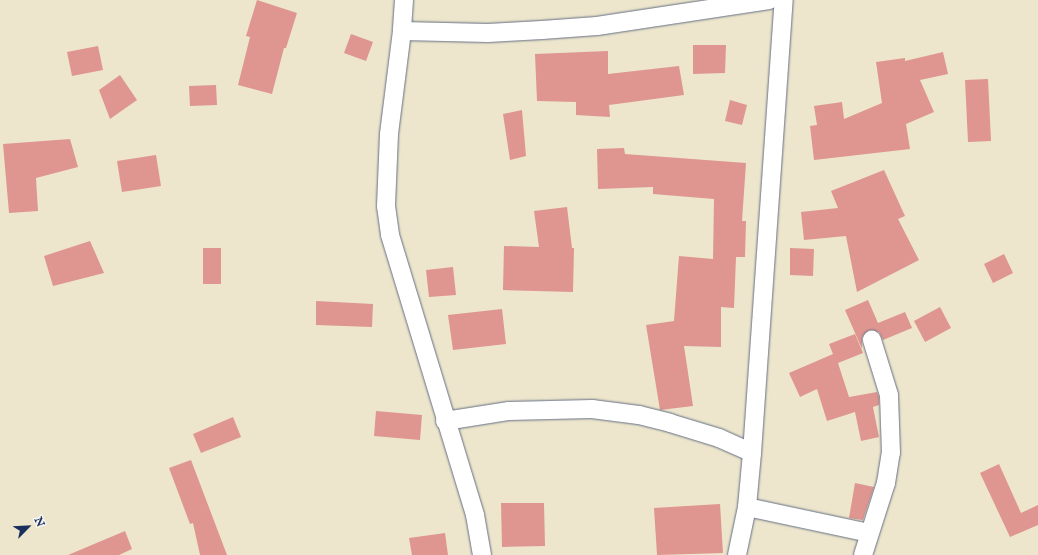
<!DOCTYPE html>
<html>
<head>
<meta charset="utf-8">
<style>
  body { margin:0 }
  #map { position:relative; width:1038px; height:555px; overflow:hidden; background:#ede6cc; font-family:"IM FELL English",serif }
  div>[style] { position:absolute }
  .building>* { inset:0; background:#df9590 }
  .roads { filter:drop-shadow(0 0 1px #646f84) drop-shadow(0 0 1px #646f84) }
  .minor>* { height:18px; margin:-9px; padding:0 9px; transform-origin:9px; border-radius:9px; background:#fff }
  span { translate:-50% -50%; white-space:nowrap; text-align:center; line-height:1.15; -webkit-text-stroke:3.5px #f6f6f2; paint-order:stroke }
  .north { position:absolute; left:8px; top:507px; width:40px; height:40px; -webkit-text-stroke:3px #f6f6f2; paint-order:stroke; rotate:66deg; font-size:11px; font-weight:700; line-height:16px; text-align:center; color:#1b2f5e }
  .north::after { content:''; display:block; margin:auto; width:14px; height:18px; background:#1b2f5e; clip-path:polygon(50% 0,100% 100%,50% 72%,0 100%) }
</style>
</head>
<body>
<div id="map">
  <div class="building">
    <i style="clip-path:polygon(257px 0,297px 13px,286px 48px,284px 48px,272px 94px,238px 85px,250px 37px,246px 36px)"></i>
    <i style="clip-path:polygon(351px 34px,373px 42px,366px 61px,344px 53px)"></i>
    <i style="clip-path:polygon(693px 45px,726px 45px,725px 73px,693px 74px)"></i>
    <i style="clip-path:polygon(98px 46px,103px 70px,72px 76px,67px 52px)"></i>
    <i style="clip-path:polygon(608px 51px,608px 74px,679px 66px,684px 95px,609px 105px,610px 117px,576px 115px,576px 102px,537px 101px,535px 54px)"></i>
    <i style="clip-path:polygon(943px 52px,948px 74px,920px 80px,934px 112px,906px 124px,910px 149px,814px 160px,810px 126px,817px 125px,814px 106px,842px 102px,844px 119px,882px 103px,876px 62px,905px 58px,905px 61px)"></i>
    <i style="clip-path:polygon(120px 75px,137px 100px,110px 119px,99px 90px)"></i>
    <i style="clip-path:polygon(988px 79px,991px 141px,968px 142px,965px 80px)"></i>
    <i style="clip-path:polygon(216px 85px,217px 105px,190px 106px,189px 86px)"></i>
    <i style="clip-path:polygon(730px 100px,747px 105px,742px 125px,725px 121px)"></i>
    <i style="clip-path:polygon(522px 110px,526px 156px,510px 160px,503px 114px)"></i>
    <i style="clip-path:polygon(70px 139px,78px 167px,36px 178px,38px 211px,9px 213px,3px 144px)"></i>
    <i style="clip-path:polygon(624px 148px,625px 154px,746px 163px,742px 221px,746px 221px,745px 257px,736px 257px,734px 308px,721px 307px,721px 347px,684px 346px,693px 406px,660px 410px,646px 325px,674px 321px,679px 256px,713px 259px,714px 199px,653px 194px,653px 187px,598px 189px,597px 149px)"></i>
    <i style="clip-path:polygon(156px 155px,161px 186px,122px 192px,117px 161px)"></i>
    <i style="clip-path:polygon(884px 170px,905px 216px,898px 219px,919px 260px,857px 292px,846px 236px,804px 240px,801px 212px,838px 208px,831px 191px)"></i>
    <i style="clip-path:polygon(567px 207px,572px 248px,574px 248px,573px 292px,503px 290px,504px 246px,539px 247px,534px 211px)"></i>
    <i style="clip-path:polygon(90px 241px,104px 273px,53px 286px,44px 256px)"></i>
    <i style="clip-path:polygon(203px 248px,221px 248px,221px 284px,203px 284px)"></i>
    <i style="clip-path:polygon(790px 248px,814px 249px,813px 276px,790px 275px)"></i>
    <i style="clip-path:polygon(1004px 254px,1013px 273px,993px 283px,984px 264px)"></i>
    <i style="clip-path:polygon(453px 267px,456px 295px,429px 297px,426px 270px)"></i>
    <i style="clip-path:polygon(868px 300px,878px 323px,905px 312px,912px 328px,883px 340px,879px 332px,869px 330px,862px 337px,862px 349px,845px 310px)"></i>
    <i style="clip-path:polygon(316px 301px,373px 304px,372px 327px,316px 325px)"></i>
    <i style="clip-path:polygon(940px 307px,951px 328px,925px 342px,914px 321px)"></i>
    <i style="clip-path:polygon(502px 309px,506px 344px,453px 350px,448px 315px)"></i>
    <i style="clip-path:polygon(855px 334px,863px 353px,838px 363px,849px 397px,877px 392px,879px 397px,879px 405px,873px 407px,879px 437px,861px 441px,855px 412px,827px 421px,817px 389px,800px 397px,789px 373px,833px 354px,829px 344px)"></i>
    <i style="clip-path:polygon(376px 411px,422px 415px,420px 440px,374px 436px)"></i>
    <i style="clip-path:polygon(233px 417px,241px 437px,201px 453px,193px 434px)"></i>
    <i style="clip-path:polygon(191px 460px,227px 555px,200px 555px,193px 523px,190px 524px,169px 468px)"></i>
    <i style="clip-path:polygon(999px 464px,1021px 513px,1038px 505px,1038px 525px,1010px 537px,980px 473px)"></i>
    <i style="clip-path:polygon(855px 483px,874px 487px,863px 520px,849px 518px)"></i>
    <i style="clip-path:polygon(501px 503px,544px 503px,545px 546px,502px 547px)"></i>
    <i style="clip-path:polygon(720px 504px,723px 553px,657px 555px,654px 508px)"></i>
    <i style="clip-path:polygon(125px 531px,132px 549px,119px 555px,68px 555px)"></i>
    <i style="clip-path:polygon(445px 533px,448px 555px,412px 555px,409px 538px)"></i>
  </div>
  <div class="roads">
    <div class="minor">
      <i style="left:404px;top:0;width:31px;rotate:94deg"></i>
      <i style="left:402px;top:31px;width:104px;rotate:97.2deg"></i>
      <i style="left:389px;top:134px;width:72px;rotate:92.4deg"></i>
      <i style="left:386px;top:206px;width:29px;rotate:82deg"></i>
      <i style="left:390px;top:235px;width:293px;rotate:73.1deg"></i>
      <i style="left:475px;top:515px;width:41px;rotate:80.1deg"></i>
      <i style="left:402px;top:31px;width:86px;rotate:1.3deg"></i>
      <i style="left:488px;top:33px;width:54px;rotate:-3.2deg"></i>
      <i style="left:542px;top:30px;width:55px;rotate:-4.2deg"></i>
      <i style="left:597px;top:26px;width:174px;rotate:-8.6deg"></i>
      <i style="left:445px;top:421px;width:65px;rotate:-8.9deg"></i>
      <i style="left:509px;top:411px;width:83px;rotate:-1.4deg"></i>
      <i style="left:592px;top:409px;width:47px;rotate:7.3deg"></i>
      <i style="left:639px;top:415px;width:32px;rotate:14deg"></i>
      <i style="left:670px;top:423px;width:51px;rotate:17deg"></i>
      <i style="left:719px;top:438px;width:36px;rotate:24deg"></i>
      <i style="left:747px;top:507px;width:125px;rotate:12deg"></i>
      <i style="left:737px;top:555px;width:49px;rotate:-78.2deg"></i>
      <i style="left:747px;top:507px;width:54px;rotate:-84.7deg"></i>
      <i style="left:752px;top:453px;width:454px;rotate:-86deg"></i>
      <i style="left:863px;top:555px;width:76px;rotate:-72.3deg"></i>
      <i style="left:886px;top:483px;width:30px;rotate:-81deg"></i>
      <i style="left:891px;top:453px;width:58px;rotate:-92deg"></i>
      <i style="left:889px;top:395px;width:58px;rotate:-107.2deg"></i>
    </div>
  </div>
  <div class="north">N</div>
</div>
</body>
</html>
